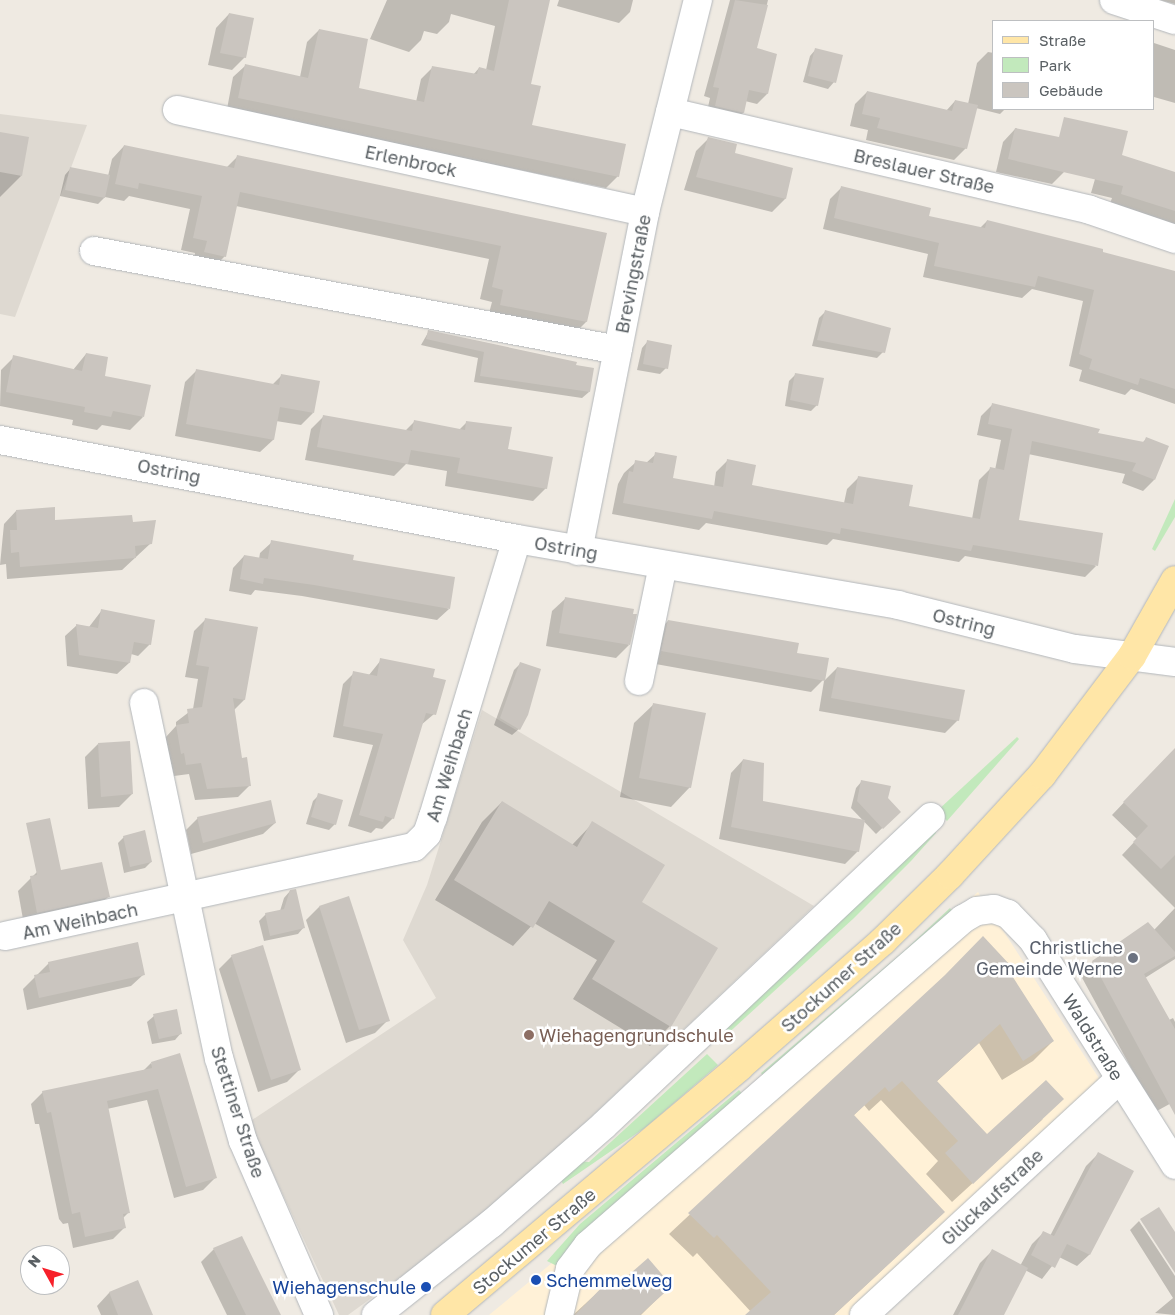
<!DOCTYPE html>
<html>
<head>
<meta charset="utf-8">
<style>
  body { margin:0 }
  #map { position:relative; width:1175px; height:1315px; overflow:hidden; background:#efeae2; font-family:"Golos Text",sans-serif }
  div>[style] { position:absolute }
  .commercial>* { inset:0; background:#fff1d7 }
  .education>* { inset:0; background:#ded9d1 }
  .green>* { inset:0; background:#c2e9bc }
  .shadow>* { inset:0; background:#0003 }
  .building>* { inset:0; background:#cac5bf }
  .roads { filter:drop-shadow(0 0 1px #b3b7bb) drop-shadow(0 0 1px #b3b7bb) }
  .minor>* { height:28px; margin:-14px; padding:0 14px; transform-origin:14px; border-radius:14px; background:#fff }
  .major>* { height:28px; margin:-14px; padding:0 14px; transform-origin:14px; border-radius:14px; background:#ffe6a7 }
  .dots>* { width:14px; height:14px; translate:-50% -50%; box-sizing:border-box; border:2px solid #fff; border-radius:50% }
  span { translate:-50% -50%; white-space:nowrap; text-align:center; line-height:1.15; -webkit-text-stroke:5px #fff; paint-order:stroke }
  .street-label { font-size:18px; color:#5a6064 }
  .worship-label { font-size:18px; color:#5b616d }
  .right { translate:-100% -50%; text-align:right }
  .education-label { font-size:18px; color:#785e54 }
  .left { translate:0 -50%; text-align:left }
  .transit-label { font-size:18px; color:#164399 }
  .legend { position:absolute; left:992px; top:20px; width:162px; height:90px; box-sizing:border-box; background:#fff; border:1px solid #bdbfc1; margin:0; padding:6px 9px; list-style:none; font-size:15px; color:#5a6064 }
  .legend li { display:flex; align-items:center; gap:10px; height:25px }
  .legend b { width:25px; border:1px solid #bdbfc1 }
  .north { position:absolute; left:20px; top:1245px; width:50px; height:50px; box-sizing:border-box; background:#fff; border:1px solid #bdbfc1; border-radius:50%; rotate:309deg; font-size:14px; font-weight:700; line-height:20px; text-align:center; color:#5a6064 }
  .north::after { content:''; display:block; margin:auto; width:18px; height:22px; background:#f7202a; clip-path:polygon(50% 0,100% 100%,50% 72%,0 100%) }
</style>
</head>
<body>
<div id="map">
  <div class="commercial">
    <i style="clip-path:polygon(978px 892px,1102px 1083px,849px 1315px,489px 1315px,587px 1234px)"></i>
  </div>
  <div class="education">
    <i style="clip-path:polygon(0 114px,87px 125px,15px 317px,0 314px)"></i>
    <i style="clip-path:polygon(482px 710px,814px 906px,493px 1210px,348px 1315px,339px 1315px,249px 1122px,436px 998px,403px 940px,427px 885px)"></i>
  </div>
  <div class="green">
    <i style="clip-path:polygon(1175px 499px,1175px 517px,1155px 551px,1152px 549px)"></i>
    <i style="clip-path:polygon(1017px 737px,1019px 739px,947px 821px,937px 811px)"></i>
    <i style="clip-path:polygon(934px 829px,936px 833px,911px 861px,854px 918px,723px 1038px,718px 1032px)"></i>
    <i style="clip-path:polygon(950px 908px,954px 913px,765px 1079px,761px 1073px,903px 952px)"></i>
    <i style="clip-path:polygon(707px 1054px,718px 1065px,646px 1127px,563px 1184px,558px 1174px,572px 1161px,589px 1162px)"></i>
    <i style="clip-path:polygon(739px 1090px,744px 1096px,557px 1266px,547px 1261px,580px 1224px)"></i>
  </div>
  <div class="shadow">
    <i style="clip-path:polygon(387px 0,549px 0,529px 85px,531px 126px,618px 176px,606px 188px,227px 109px,233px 77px,245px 66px,300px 77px,307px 42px,319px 30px,357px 89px,416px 102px,421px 79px,433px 67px,473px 75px,479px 68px,486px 70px,495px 26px,451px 14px,449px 22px,437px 34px,424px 31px,421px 40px,409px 52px,370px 39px)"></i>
    <i style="clip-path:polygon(559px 0,633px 0,630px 12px,619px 23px,557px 6px)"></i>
    <i style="clip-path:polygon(730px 0,768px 0,756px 49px,776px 55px,767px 94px,757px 104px,745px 101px,743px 113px,733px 123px,706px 116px,710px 98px,704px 96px)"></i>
    <i style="clip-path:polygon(1160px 0,1175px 0,1175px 4px)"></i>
    <i style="clip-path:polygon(229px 14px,245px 57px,232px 70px,208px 65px,216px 28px)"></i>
    <i style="clip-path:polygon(1154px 43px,1175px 50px,1175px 103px,1154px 97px)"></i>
    <i style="clip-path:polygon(816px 49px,834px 82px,828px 89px,803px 82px,810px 56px)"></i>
    <i style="clip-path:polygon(988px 52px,994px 53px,994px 109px,1005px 109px,1000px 114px,976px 108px,966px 148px,954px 160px,866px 140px,868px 130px,850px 126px,855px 104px,867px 92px,946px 111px,955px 101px,968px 104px,977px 63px)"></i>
    <i style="clip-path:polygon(1016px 128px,1065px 171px,1052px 184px,996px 172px,1003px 142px)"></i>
    <i style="clip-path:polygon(0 133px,21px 176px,0 197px)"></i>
    <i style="clip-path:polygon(709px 138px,733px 154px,792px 169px,785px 199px,772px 212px,684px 190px,696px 151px)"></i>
    <i style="clip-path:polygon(124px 146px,226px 168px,237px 157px,606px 234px,586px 322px,574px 334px,488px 317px,492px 302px,480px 299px,489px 259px,236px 206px,225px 256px,212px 269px,193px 264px,195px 253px,181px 250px,190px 209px,129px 196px,124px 201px,105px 197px,98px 204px,60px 196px,65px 175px,71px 168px,108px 176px,112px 159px)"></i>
    <i style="clip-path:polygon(1099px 165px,1175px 173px,1175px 226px,1109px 206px,1112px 198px,1091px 193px)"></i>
    <i style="clip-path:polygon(841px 188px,927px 217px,980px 228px,987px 221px,1175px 274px,1175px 404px,1131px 389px,1125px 395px,1079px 381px,1082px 370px,1069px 366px,1083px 301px,1032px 289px,1022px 298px,923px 277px,928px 254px,823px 229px,830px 199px)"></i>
    <i style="clip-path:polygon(825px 312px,883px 352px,877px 358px,812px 346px,819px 318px)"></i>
    <i style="clip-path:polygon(429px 331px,574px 366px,589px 392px,582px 398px,474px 382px,478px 358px,421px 345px)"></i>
    <i style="clip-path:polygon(648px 341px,666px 368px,660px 374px,637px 370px,642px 348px)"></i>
    <i style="clip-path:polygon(86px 354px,103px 377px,143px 417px,130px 430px,102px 425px,97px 430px,72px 425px,73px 420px,0 406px,1px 370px,14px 357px,73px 370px)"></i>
    <i style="clip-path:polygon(197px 370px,272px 385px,282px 375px,313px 413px,301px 425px,276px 421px,273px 440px,260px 452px,175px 436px,185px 382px)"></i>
    <i style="clip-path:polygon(796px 374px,817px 405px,811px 411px,785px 406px,789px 381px)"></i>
    <i style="clip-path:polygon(992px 405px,1097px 434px,1142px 443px,1147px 438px,1154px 480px,1143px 491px,1122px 483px,1125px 474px,1028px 454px,1017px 521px,1096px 566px,1085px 577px,965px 556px,959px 562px,833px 539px,827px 545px,706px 523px,699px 530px,612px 514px,618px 484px,624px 473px,636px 462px,646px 463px,656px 454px,672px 479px,714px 487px,716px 472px,728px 460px,750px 486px,844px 503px,847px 489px,859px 477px,908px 507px,972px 519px,979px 480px,990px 469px,995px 470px,1001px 440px,977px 435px,981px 416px)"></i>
    <i style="clip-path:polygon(323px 417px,405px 431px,415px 421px,459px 430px,467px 422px,506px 450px,546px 488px,533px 501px,445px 486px,447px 471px,406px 464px,394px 476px,305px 460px,311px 429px)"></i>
    <i style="clip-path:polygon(53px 508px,54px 521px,132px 523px,151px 543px,122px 570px,7px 579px,6px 564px,0 565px,4px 524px,16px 511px)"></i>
    <i style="clip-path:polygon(272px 542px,352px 561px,449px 609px,437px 620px,302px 596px,255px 590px,251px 595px,229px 591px,233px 568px,244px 556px,259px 559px,260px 553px)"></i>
    <i style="clip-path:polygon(566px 598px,629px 645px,616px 658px,546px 646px,552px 611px)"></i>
    <i style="clip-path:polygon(102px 610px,150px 644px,138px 656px,131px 654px,129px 663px,117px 674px,67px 666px,65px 636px,77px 625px,89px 627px)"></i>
    <i style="clip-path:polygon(206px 619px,257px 628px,244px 700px,234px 710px,241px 760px,250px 785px,238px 797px,195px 800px,189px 774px,174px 776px,165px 738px,176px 726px,176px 722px,193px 709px,198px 679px,185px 677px,194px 631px)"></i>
    <i style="clip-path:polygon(668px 621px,823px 680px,811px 692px,650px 663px,656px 633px)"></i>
    <i style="clip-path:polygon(381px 660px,432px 678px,434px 714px,421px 725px,393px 818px,382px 829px,376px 828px,371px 833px,348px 826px,373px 745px,333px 737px,343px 684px,354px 673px,369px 675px)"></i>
    <i style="clip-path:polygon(520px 664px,519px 729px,512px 735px,494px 725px,514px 670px)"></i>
    <i style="clip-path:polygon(837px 668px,958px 720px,945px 733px,819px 711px,824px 681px)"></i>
    <i style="clip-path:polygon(654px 704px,690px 787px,671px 807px,620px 797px,634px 723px)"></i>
    <i style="clip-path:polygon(98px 744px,132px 794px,119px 807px,88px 809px,85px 757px)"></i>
    <i style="clip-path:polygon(1175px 749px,1175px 908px,1122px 855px,1137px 839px,1112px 815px)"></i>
    <i style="clip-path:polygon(743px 760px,762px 802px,858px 851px,845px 864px,719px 839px,731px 773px)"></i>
    <i style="clip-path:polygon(862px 781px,887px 799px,899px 812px,876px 834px,851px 808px,856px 788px)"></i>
    <i style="clip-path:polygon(319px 795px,335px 824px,329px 830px,306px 824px,313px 801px)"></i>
    <i style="clip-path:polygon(502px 802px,572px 845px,593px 823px,641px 903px,670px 1026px,650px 1046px,573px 999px,597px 960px,534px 923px,513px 946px,435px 900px,482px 822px)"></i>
    <i style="clip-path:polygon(198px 818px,275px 823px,263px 834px,191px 854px,186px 830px)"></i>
    <i style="clip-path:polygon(124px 837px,151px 862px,145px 868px,124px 873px,118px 843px)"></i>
    <i style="clip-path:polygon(37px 872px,61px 872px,108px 897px,95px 910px,24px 925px,18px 891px)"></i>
    <i style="clip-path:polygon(290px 891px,304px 927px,298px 934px,264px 941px,259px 921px,266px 914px,280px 911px,284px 898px)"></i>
    <i style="clip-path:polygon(348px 898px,388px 1020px,375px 1033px,346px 1043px,306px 920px,319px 907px)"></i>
    <i style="clip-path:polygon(1175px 908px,1175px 959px,1145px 978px,1169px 1020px,1173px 1018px,1175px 1022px,1175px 1101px,1155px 1112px,1080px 974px,1093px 962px,1154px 930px)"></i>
    <i style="clip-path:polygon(232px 956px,300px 1069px,287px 1082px,258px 1092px,219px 969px)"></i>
    <i style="clip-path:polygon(49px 963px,144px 974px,131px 986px,27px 1010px,23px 989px)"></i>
    <i style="clip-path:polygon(1005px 968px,1053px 1041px,1033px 1061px,1002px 1080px,979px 1043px,936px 1082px,987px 1136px,1043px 1119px,952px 1202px,926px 1174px,938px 1161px,881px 1100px,869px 1111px,864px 1105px,853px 1116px,944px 1212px,834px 1315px,748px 1315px,751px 1312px,697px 1253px,693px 1257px,669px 1234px,939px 982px)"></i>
    <i style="clip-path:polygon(154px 1016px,181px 1033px,175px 1040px,152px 1044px,147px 1022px)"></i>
    <i style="clip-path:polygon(151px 1063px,215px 1178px,203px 1190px,174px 1198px,147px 1100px,107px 1109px,128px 1213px,123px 1218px,125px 1227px,113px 1239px,73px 1248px,68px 1223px,63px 1224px,59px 1219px,39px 1124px,35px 1124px,31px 1104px,43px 1092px,143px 1071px)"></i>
    <i style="clip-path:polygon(1098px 1154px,1132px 1171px,1089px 1255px,1077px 1266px,1059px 1257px,1042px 1279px,1025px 1270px,1002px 1315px,953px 1315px,980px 1263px,992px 1251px,1020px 1266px,1032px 1244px,1044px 1232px,1050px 1236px,1086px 1166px)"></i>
    <i style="clip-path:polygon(1139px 1221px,1175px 1276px,1175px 1315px,1155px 1313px,1173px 1298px,1130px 1230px)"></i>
    <i style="clip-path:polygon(214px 1249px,280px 1315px,227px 1315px,201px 1262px)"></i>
    <i style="clip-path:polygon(138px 1282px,152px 1315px,101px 1315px,97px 1306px,109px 1293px)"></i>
    <i style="clip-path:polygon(609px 1282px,615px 1288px,671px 1285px,641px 1315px,573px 1315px)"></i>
  </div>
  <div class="building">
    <i style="clip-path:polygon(509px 0,550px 0,531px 84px,541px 86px,532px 125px,626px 144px,619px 177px,238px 98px,245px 64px,308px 78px,319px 29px,368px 39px,359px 88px,424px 102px,432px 66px,477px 74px,479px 67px,494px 71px)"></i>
    <i style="clip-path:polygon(735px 0,768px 5px,757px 48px,777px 54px,768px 94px,749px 90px,744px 113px,715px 106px,719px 88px,713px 87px)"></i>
    <i style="clip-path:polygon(229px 13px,254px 18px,246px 58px,220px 53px)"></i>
    <i style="clip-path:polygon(815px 48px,843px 55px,836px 83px,808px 76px)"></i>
    <i style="clip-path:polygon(867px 91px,952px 111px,955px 100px,978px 105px,967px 149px,877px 128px,880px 118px,862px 114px)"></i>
    <i style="clip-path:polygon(1064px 117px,1128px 131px,1122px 155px,1175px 172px,1175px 211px,1121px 194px,1123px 186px,1008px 159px,1015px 128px,1059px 137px)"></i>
    <i style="clip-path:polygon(0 132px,29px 137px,22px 176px,0 172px)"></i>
    <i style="clip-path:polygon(708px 137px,737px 144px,735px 153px,793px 168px,786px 199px,696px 177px)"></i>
    <i style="clip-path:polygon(124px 145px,234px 168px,237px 155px,607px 233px,587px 322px,500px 305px,503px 290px,492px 287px,501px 246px,240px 192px,226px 257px,204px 252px,207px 241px,193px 238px,202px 196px,139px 183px,138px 189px,115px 184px)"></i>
    <i style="clip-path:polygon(70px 167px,110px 175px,105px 198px,65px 190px)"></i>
    <i style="clip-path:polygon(841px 186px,931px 208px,929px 216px,985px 228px,987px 220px,1103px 249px,1103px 252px,1175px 271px,1175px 389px,1140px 378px,1138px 385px,1089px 369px,1092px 359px,1079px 354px,1094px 290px,1038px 276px,1035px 287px,934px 266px,939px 243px,834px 218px)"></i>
    <i style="clip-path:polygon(825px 310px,891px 328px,885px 353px,817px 340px)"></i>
    <i style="clip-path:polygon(428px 330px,577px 362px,576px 365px,594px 368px,590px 392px,480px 376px,484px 352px,426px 339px)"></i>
    <i style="clip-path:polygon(647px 340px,672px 345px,668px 369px,643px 364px)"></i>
    <i style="clip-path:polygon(86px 353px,108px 357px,105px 376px,151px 385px,144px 417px,113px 411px,111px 417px,84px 412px,85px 407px,6px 392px,13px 355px,82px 371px)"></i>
    <i style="clip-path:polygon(196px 369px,279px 385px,281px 374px,320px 381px,314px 413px,280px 407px,274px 440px,186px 424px)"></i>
    <i style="clip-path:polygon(795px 373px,824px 378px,818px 406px,790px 400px)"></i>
    <i style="clip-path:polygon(992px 403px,1100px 429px,1098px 433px,1144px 442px,1146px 437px,1169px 446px,1155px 480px,1132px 471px,1136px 463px,1032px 441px,1019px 520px,1103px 533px,1098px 566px,973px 545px,971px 551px,841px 528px,840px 534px,714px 511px,712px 519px,623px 503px,629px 471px,633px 472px,635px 460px,653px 463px,655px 452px,677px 456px,673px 478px,723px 487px,727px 459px,756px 465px,752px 485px,853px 504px,858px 476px,913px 485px,909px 506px,980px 519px,990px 467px,1004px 470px,1012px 429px,988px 424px)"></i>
    <i style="clip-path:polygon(323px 415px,412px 431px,414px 420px,465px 430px,466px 421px,512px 427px,508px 449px,553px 457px,547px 489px,457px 473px,460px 458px,435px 454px,411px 450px,408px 464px,317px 447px)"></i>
    <i style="clip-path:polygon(55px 507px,55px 520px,132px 515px,133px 522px,156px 520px,152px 544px,135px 546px,136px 558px,20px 567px,19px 552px,11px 553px,10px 530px,17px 530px,16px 510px)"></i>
    <i style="clip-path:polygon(271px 540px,354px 555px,353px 560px,455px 577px,450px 609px,314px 585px,264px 578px,263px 584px,240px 579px,244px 555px,268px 559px,267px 564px)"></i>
    <i style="clip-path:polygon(565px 597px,634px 609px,633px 614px,637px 614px,630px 645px,559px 633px)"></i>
    <i style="clip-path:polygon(101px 609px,155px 620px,151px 645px,134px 642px,130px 663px,79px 655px,76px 624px,98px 628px)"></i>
    <i style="clip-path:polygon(205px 618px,258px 627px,245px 700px,233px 698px,242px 758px,247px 757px,251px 786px,207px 789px,201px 763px,186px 765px,184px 753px,181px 754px,176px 725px,189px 723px,187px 709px,202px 707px,209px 667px,196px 665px)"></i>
    <i style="clip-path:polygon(668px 620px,799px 643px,797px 653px,829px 658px,825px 681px,661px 651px)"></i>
    <i style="clip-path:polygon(380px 658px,435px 669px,433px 677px,446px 680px,436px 715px,426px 713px,394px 819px,385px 816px,383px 822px,359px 815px,383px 734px,343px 726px,353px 671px,377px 676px)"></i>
    <i style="clip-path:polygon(520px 662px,541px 669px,528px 715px,520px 730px,500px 718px)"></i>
    <i style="clip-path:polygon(837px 667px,965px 690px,959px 721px,831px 698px)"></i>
    <i style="clip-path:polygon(653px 703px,706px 713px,691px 788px,639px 778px)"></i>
    <i style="clip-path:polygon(130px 741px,133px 794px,101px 797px,98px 743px)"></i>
    <i style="clip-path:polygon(1175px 748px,1175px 855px,1161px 869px,1133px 842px,1148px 826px,1123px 802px)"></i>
    <i style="clip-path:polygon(743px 759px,764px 763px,763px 801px,865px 820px,859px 852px,731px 827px)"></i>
    <i style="clip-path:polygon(861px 780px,891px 786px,888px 798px,901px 812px,883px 829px,857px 801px)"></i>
    <i style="clip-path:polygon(318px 793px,343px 800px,336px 825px,311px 817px)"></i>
    <i style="clip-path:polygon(271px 800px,276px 823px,203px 843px,197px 817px)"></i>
    <i style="clip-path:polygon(502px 801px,577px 847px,592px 821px,665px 865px,642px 902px,718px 948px,671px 1027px,592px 979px,615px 941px,549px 901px,533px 928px,454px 880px)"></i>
    <i style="clip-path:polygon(50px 818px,61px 870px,102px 862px,110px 897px,37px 913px,30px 876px,37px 875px,26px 823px)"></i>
    <i style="clip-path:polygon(145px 830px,152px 862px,130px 867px,123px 836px)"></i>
    <i style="clip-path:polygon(296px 889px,305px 928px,270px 936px,265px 913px,284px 909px,290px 890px)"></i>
    <i style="clip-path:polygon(349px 896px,390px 1021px,359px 1030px,319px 906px)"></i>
    <i style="clip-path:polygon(1148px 922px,1175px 952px,1175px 956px,1144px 974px,1175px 1029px,1175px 1115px,1092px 961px)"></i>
    <i style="clip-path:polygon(983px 936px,1010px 965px,1007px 968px,1054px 1041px,1023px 1061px,1000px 1024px,937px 1081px,987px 1134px,1046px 1080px,1064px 1099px,973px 1184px,945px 1153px,958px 1141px,902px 1081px,889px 1092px,885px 1087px,854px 1115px,945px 1212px,834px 1315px,745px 1315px,771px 1292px,717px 1235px,714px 1238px,688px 1213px,945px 975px)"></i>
    <i style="clip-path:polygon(138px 942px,145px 975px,39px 998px,34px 975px,50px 972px,48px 962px)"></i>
    <i style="clip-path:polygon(263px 945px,301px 1070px,271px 1080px,231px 955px)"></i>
    <i style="clip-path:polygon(177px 1009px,182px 1034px,159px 1039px,153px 1014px)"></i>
    <i style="clip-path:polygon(180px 1053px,217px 1178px,186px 1187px,158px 1089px,107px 1101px,130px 1213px,123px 1214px,126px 1228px,85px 1237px,80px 1212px,72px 1214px,51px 1112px,47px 1113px,42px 1091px,152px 1068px,151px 1062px)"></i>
    <i style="clip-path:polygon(1098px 1152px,1134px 1171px,1090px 1255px,1067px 1244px,1055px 1268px,1031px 1255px,1043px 1231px,1054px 1236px)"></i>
    <i style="clip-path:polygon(1159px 1207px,1175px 1232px,1175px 1273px,1140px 1219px)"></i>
    <i style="clip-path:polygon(242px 1236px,260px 1273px,281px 1315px,246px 1315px,213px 1248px)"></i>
    <i style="clip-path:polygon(992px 1249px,1028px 1268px,1004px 1315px,958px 1315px)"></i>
    <i style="clip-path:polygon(648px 1258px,672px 1286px,640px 1315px,575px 1315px,609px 1280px,615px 1287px)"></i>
    <i style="clip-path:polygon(138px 1280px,153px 1315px,118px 1315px,109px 1292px)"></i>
  </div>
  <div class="roads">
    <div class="minor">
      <i style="left:1114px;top:0;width:64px;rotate:18.2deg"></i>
      <i style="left:177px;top:110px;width:479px;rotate:12.3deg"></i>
      <i style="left:670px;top:112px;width:431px;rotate:13.1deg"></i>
      <i style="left:1090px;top:210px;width:90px;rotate:18.8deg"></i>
      <i style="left:94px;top:251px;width:533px;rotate:10.7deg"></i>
      <i style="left:0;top:440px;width:526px;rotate:10.84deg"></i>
      <i style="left:517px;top:539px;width:387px;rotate:9.8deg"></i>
      <i style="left:898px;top:605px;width:182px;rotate:14deg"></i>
      <i style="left:1075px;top:649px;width:101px;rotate:7.4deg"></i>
      <i style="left:578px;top:551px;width:346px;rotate:-78.8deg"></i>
      <i style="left:645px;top:212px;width:219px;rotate:-76deg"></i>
      <i style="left:639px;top:681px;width:118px;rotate:-78.3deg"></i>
      <i style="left:144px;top:703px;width:363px;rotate:78.1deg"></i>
      <i style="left:219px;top:1058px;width:86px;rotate:73.9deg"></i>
      <i style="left:243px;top:1141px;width:190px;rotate:66.4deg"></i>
      <i style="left:5px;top:936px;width:419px;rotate:-12.3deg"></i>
      <i style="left:414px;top:847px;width:18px;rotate:-45deg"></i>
      <i style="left:427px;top:834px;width:18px;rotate:-71deg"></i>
      <i style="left:433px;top:817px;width:290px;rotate:-73.2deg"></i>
      <i style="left:376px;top:1315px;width:147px;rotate:-38.4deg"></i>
      <i style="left:491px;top:1224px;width:150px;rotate:-41.2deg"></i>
      <i style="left:604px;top:1125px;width:449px;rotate:-43.3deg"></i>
      <i style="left:559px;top:1315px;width:47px;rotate:-76.6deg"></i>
      <i style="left:570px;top:1269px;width:30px;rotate:-53deg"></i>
      <i style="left:588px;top:1245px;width:497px;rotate:-41deg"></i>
      <i style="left:963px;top:919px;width:16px;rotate:-30deg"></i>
      <i style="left:977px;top:911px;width:17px;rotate:-7deg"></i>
      <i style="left:994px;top:909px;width:15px;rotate:20deg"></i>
      <i style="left:1008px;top:914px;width:36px;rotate:46deg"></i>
      <i style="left:1033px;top:940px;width:266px;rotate:57.7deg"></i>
      <i style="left:864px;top:1315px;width:348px;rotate:-42.7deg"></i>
    </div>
    <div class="major">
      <i style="left:445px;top:1315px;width:385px;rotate:-40.1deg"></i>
      <i style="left:739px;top:1067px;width:191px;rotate:-41.2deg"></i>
      <i style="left:883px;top:941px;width:94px;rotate:-44.6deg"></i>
      <i style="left:950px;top:875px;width:136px;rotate:-47.4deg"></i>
      <i style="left:1042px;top:775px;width:149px;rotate:-52.9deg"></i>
      <i style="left:1132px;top:656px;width:87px;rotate:-60.5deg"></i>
    </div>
  </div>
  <div class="dots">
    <i style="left:1133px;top:958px;background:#6b7280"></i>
    <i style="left:529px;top:1035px;background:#8d6e63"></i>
    <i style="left:536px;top:1280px;background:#1a4fb4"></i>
    <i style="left:426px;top:1287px;background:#1a4fb4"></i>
  </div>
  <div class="street-label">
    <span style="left:411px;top:161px;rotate:12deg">Erlenbrock</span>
    <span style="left:924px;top:171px;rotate:13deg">Breslauer Straße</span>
    <span style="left:633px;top:274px;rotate:-79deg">Brevingstraße</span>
    <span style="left:169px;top:471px;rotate:11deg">Ostring</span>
    <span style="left:566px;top:548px;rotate:10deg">Ostring</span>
    <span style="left:964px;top:622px;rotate:14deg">Ostring</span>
    <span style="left:449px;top:765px;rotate:-73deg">Am Weihbach</span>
    <span style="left:80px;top:921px;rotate:-12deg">Am Weihbach</span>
    <span style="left:841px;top:977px;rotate:-42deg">Stockumer Straße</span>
    <span style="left:1093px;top:1037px;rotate:58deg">Waldstraße</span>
    <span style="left:238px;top:1112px;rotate:72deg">Stettiner Straße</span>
    <span style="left:992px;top:1197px;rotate:-43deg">Glückaufstraße</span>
    <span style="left:534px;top:1241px;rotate:-40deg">Stockumer Straße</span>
  </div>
  <div class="worship-label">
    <span class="right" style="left:1123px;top:958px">Christliche<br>Gemeinde Werne</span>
  </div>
  <div class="education-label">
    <span class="left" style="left:539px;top:1035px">Wiehagengrundschule</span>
  </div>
  <div class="transit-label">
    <span class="left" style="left:546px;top:1280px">Schemmelweg</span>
    <span class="right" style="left:416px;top:1287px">Wiehagenschule</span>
  </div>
  <ul class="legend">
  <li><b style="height:6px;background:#ffe6a7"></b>Straße</li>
  <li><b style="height:14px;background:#c2e9bc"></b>Park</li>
  <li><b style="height:14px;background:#cac5bf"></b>Gebäude</li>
  </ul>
  <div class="north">N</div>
</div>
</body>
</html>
